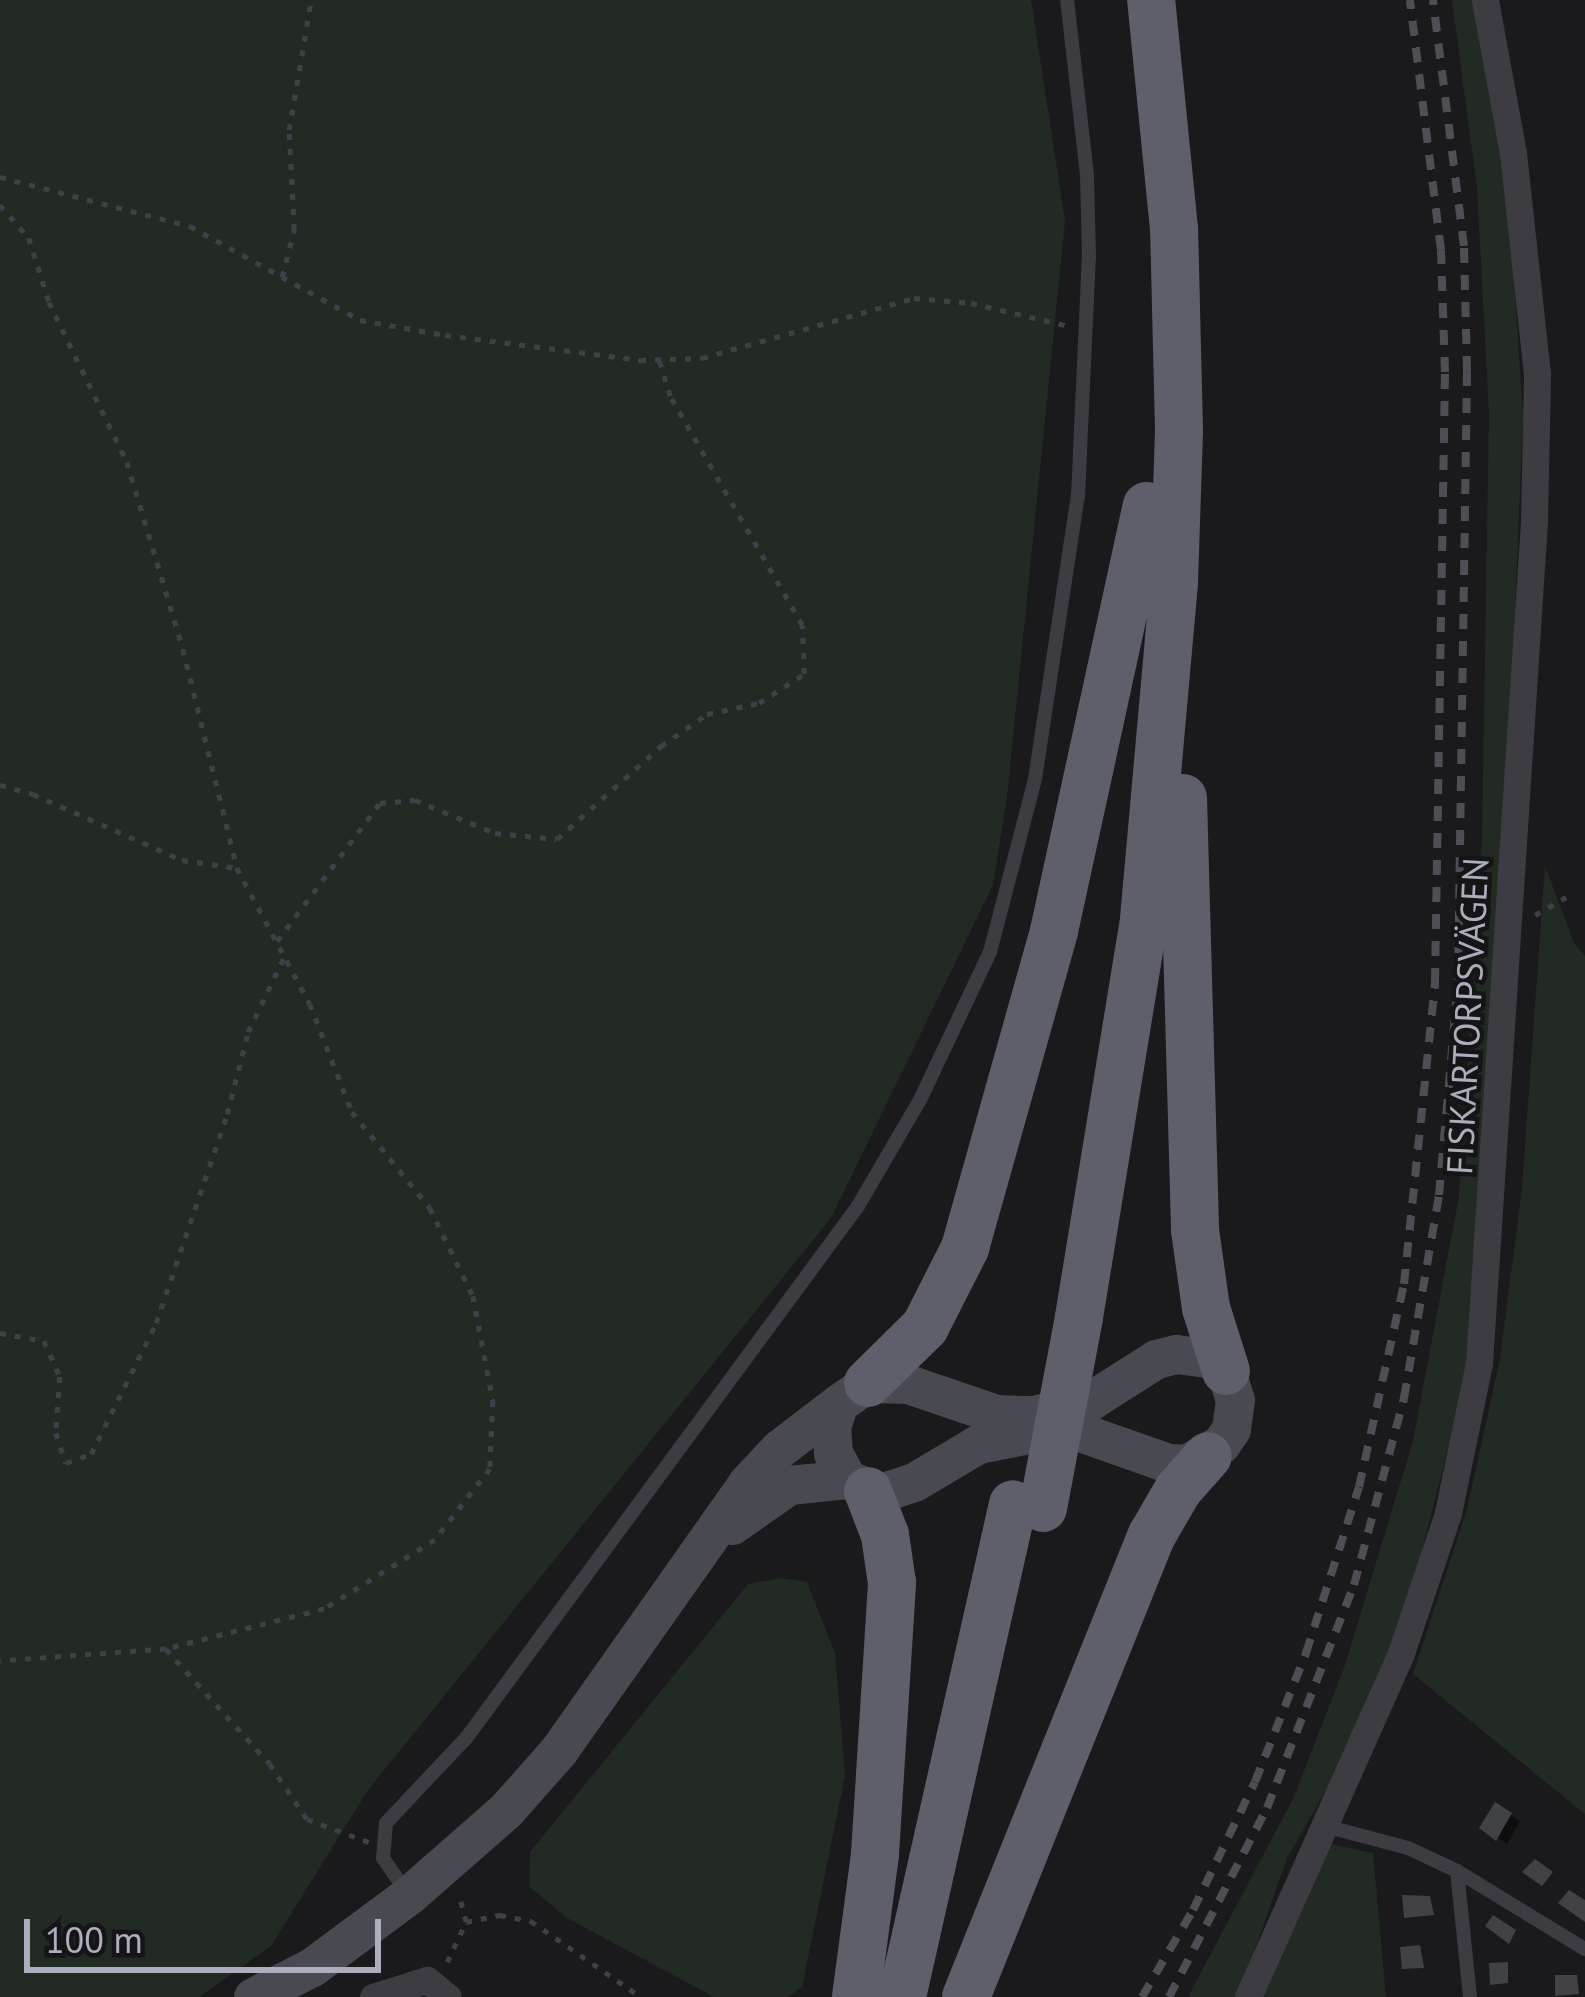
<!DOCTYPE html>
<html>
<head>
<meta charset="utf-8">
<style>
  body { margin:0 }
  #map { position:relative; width:1585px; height:1997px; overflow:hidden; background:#1a1a1c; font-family:"PT Sans",sans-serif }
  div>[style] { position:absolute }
  .green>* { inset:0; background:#212b24 }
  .shadow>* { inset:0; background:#0007 }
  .building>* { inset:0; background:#414246 }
  .path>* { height:4.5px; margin-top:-2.25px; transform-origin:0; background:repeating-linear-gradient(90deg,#404148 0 6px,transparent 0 15px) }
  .service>* { height:14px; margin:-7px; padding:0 7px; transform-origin:7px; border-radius:7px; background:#3d3c43 }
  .minor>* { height:27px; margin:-13.5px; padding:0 13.5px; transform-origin:13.5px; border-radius:13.5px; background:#3d3c43 }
  .secondary>* { height:39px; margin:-19.5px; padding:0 19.5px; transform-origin:19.5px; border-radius:19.5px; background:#484951 }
  .trunk>* { height:48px; margin:-24px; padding:0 24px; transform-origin:24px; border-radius:24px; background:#5e5f6a }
  .rail>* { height:8px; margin-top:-4px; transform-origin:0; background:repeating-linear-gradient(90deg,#4d4e56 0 15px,transparent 0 27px) }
  .trunk-bridge>* { height:48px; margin:-24px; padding:0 24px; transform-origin:24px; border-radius:24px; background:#5e5f6a }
  span { translate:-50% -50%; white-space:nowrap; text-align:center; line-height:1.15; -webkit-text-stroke:9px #151517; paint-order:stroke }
  .street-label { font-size:36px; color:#acaebc }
  .scale { position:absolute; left:24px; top:1919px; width:357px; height:54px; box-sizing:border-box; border:6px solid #acaebc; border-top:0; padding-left:15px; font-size:36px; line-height:42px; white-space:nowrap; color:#acaebc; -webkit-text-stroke:9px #151517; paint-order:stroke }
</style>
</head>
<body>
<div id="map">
  <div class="green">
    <i style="clip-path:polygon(0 0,1031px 0,1065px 221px,1007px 797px,993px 885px,831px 1218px,368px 1790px,271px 1946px,199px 1997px,0 1997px)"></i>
    <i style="clip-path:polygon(1452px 0,1472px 0,1508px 188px,1523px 415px,1513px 663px,1465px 1383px,1413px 1585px,1389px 1650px,1334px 1776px,1287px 1858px,1238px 1997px,1188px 1997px,1294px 1797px,1345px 1665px,1413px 1441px,1459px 1197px,1482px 840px,1489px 413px,1477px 188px)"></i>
    <i style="clip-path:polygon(1545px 866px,1574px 943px,1585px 956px,1585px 1814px,1413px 1674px,1467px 1509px,1500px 1359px,1522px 1188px)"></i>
    <i style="clip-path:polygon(781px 1578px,807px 1582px,835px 1653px,845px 1776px,802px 1987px,788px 1997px,714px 1997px,567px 1918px,529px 1886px,530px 1852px,748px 1584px)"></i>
    <i style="clip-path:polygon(1327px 1843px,1373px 1853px,1386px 1997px,1264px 1997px)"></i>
  </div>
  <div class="shadow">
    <i style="clip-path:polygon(1496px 1806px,1520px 1821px,1507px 1844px,1483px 1827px)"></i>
  </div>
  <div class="building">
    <i style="clip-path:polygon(1495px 1802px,1512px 1813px,1496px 1841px,1479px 1828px)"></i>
    <i style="clip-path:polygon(1535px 1859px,1553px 1872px,1542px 1886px,1522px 1872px)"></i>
    <i style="clip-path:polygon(1569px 1890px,1585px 1900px,1585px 1922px,1558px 1903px)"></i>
    <i style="clip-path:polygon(1402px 1895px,1430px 1896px,1434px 1915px,1404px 1918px)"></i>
    <i style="clip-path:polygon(1493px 1915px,1516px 1930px,1509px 1944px,1485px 1926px)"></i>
    <i style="clip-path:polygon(1420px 1945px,1424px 1968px,1402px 1969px,1400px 1947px)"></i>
    <i style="clip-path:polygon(1508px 1962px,1508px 1983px,1490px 1985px,1489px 1963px)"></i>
    <i style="clip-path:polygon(1555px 1975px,1577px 1975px,1579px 1994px,1555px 1996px)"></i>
  </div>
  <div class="path">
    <i style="left:0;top:177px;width:196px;rotate:14.5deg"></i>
    <i style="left:190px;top:226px;width:194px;rotate:28.9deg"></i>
    <i style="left:360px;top:320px;width:86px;rotate:10deg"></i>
    <i style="left:445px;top:335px;width:197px;rotate:7.3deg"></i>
    <i style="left:640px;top:360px;width:62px;rotate:-1.8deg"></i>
    <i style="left:702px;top:358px;width:220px;rotate:-15.8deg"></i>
    <i style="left:914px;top:298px;width:57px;rotate:5deg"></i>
    <i style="left:971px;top:303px;width:97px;rotate:13.2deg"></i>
    <i style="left:0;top:205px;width:44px;rotate:48.7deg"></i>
    <i style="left:29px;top:238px;width:67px;rotate:72.6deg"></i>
    <i style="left:49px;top:302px;width:178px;rotate:64deg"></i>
    <i style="left:127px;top:462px;width:195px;rotate:73.3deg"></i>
    <i style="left:183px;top:649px;width:226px;rotate:76.1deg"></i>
    <i style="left:237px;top:868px;width:154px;rotate:61.8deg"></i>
    <i style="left:310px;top:1004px;width:116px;rotate:68.7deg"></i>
    <i style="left:352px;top:1112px;width:124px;rotate:50.9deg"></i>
    <i style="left:430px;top:1208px;width:98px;rotate:64deg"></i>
    <i style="left:473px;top:1296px;width:107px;rotate:79.2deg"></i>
    <i style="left:493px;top:1401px;width:68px;rotate:92.5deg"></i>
    <i style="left:490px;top:1469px;width:90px;rotate:127.8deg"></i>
    <i style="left:435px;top:1540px;width:131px;rotate:148.1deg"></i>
    <i style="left:324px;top:1609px;width:163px;rotate:165.8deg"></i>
    <i style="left:166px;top:1649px;width:166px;rotate:175.9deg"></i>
    <i style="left:282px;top:277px;width:49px;rotate:-75.7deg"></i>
    <i style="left:294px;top:230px;width:100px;rotate:-92.9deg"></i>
    <i style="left:289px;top:130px;width:132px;rotate:-80.4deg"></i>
    <i style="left:0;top:785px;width:34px;rotate:15deg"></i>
    <i style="left:33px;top:794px;width:163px;rotate:23.9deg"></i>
    <i style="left:182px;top:860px;width:56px;rotate:8.3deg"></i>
    <i style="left:1535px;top:915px;width:36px;rotate:-30deg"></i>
    <i style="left:277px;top:941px;width:172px;rotate:-53.3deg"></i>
    <i style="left:380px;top:803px;width:35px;rotate:-5deg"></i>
    <i style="left:415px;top:800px;width:87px;rotate:22.4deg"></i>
    <i style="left:495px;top:833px;width:62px;rotate:5.5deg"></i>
    <i style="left:557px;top:839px;width:140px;rotate:-41.8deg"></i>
    <i style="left:661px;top:746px;width:56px;rotate:-34.8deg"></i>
    <i style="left:707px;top:714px;width:53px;rotate:-11.9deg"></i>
    <i style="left:759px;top:703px;width:54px;rotate:-32.8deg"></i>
    <i style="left:804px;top:674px;width:49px;rotate:-92.3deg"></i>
    <i style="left:802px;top:625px;width:264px;rotate:-120deg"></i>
    <i style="left:670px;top:396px;width:37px;rotate:-107deg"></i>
    <i style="left:0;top:1333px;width:45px;rotate:10.3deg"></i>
    <i style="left:44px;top:1341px;width:39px;rotate:66deg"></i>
    <i style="left:60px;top:1377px;width:56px;rotate:94.1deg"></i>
    <i style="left:56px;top:1433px;width:32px;rotate:72deg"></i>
    <i style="left:66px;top:1463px;width:27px;rotate:-20deg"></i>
    <i style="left:91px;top:1454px;width:146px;rotate:-63.6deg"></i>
    <i style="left:156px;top:1323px;width:221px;rotate:-71.2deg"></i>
    <i style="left:227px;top:1114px;width:85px;rotate:-75.6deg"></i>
    <i style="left:248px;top:1032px;width:85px;rotate:-64.3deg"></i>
    <i style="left:166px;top:1649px;width:155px;rotate:47.9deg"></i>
    <i style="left:270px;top:1764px;width:66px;rotate:56.1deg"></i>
    <i style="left:307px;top:1819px;width:66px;rotate:20.4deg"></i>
    <i style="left:466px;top:1922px;width:35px;rotate:-12deg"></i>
    <i style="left:500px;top:1915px;width:32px;rotate:11deg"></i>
    <i style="left:531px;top:1921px;width:134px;rotate:34.6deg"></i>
    <i style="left:447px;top:1962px;width:44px;rotate:-64.6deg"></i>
    <i style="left:466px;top:1922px;width:28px;rotate:-105deg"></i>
  </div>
  <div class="service">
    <i style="left:1321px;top:1825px;width:90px;rotate:14.8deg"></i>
    <i style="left:1408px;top:1848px;width:54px;rotate:25.1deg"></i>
    <i style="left:1457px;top:1871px;width:150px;rotate:31.4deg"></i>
    <i style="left:1457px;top:1871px;width:127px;rotate:84.1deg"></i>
    <i style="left:407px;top:1893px;width:42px;rotate:-124.4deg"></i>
    <i style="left:383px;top:1858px;width:35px;rotate:-85deg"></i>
    <i style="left:386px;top:1823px;width:118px;rotate:-46.7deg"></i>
    <i style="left:467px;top:1737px;width:659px;rotate:-53.63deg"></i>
    <i style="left:858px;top:1206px;width:123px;rotate:-59.7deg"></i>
    <i style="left:920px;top:1100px;width:164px;rotate:-64.7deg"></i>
    <i style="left:990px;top:952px;width:179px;rotate:-75.4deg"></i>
    <i style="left:1035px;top:779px;width:286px;rotate:-81.4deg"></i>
    <i style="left:1078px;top:496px;width:239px;rotate:-87.4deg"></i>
    <i style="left:1089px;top:257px;width:82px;rotate:-91.4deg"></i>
    <i style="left:1087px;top:175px;width:176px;rotate:-96.5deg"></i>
  </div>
  <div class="minor">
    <i style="left:373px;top:1997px;width:57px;rotate:-17.5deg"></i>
    <i style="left:427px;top:1980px;width:27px;rotate:39deg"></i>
    <i style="left:1248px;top:1997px;width:376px;rotate:-66deg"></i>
    <i style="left:1401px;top:1653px;width:148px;rotate:-71.4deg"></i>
    <i style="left:1448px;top:1513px;width:153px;rotate:-78.3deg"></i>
    <i style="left:1479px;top:1363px;width:844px;rotate:-86.26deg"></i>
    <i style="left:1534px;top:521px;width:147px;rotate:-88.8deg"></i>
    <i style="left:1537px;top:374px;width:222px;rotate:-96.2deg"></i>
    <i style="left:1513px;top:153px;width:156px;rotate:-100.4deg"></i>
  </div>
  <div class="secondary">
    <i style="left:1176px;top:1354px;width:33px;rotate:7deg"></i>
    <i style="left:1209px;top:1358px;width:21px;rotate:37deg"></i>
    <i style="left:1226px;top:1371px;width:30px;rotate:73deg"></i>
    <i style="left:1235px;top:1400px;width:29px;rotate:98deg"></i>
    <i style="left:1231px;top:1429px;width:18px;rotate:124deg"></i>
    <i style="left:1221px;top:1444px;width:39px;rotate:150deg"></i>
    <i style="left:1187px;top:1464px;width:19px;rotate:-177deg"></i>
    <i style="left:1168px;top:1463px;width:93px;rotate:-160.6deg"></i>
    <i style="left:1080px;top:1432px;width:51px;rotate:177.8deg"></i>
    <i style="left:1029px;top:1434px;width:52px;rotate:168.9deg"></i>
    <i style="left:978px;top:1444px;width:74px;rotate:149.3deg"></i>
    <i style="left:914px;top:1482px;width:36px;rotate:162deg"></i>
    <i style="left:880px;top:1493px;width:36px;rotate:-157deg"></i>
    <i style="left:847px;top:1479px;width:30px;rotate:-118deg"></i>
    <i style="left:833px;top:1453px;width:26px;rotate:-94deg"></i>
    <i style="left:831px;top:1427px;width:25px;rotate:-72deg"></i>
    <i style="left:839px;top:1403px;width:35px;rotate:-35deg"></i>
    <i style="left:868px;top:1383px;width:40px;rotate:1.4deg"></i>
    <i style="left:908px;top:1384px;width:93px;rotate:18.8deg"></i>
    <i style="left:996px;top:1414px;width:38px;rotate:2deg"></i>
    <i style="left:1034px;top:1415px;width:58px;rotate:-14deg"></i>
    <i style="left:1090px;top:1401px;width:78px;rotate:-32.5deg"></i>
    <i style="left:1156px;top:1359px;width:21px;rotate:-14deg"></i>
    <i style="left:732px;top:1525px;width:70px;rotate:-35.1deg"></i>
    <i style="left:789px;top:1485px;width:58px;rotate:-5.9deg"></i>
    <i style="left:253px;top:1997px;width:66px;rotate:-27deg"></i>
    <i style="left:312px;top:1967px;width:121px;rotate:-36.6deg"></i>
    <i style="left:409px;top:1895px;width:129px;rotate:-41.2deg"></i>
    <i style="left:506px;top:1810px;width:80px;rotate:-48.5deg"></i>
    <i style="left:559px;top:1750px;width:327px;rotate:-54.8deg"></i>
    <i style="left:747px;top:1483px;width:47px;rotate:-46.7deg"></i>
    <i style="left:779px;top:1449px;width:76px;rotate:-37.5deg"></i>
  </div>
  <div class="trunk">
    <i style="left:1183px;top:798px;width:432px;rotate:88.4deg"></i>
    <i style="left:1195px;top:1230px;width:79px;rotate:82deg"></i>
    <i style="left:1206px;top:1308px;width:66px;rotate:72.4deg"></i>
    <i style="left:1079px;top:1317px;width:403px;rotate:-80.7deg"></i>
    <i style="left:1144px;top:919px;width:338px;rotate:-84.9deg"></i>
    <i style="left:1174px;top:582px;width:152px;rotate:-88.1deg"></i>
    <i style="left:1179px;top:430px;width:201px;rotate:-91.4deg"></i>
    <i style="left:1174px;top:229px;width:230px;rotate:-95.7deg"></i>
    <i style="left:868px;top:1383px;width:80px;rotate:-44.5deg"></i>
    <i style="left:925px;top:1327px;width:89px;rotate:-63.1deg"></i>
    <i style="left:965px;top:1248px;width:329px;rotate:-74.3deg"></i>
    <i style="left:1054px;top:931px;width:435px;rotate:-77.7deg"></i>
    <i style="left:856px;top:1997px;width:144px;rotate:-82.4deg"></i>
    <i style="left:875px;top:1854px;width:272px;rotate:-86.4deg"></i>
    <i style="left:892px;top:1583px;width:49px;rotate:-98.3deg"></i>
    <i style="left:885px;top:1535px;width:47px;rotate:-111.1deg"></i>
    <i style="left:902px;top:1997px;width:505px;rotate:-77.31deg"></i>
    <i style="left:966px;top:1997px;width:498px;rotate:-68.1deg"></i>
    <i style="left:1152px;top:1535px;width:52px;rotate:-60deg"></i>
    <i style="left:1178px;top:1490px;width:45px;rotate:-48.6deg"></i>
  </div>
  <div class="rail">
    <i style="left:1142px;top:1997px;width:101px;rotate:-59.6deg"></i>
    <i style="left:1193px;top:1910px;width:142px;rotate:-64.2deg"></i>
    <i style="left:1255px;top:1782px;width:139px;rotate:-68.4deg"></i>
    <i style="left:1306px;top:1653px;width:174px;rotate:-72.3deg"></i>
    <i style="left:1359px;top:1487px;width:208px;rotate:-77.5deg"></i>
    <i style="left:1404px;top:1284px;width:303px;rotate:-84.1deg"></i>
    <i style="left:1435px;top:983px;width:611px;rotate:-89.06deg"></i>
    <i style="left:1445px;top:372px;width:122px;rotate:-91.9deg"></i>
    <i style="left:1441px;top:250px;width:252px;rotate:-97.1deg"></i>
    <i style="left:1169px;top:1997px;width:213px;rotate:-62.6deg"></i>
    <i style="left:1267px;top:1808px;width:239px;rotate:-68.7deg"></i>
    <i style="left:1354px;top:1585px;width:194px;rotate:-75deg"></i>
    <i style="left:1404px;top:1398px;width:206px;rotate:-80.2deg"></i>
    <i style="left:1439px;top:1195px;width:216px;rotate:-84.9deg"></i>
    <i style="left:1458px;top:980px;width:609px;rotate:-89.15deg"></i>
    <i style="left:1467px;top:371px;width:125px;rotate:-91.4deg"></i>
    <i style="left:1464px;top:246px;width:248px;rotate:-97.2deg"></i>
  </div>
  <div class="trunk-bridge">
    <i style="left:1043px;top:1508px;width:194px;rotate:-79.3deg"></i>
  </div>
  <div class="street-label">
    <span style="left:1467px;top:1016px;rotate:-87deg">FISKARTORPSVÄGEN</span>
  </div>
  <div class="scale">100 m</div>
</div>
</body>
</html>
